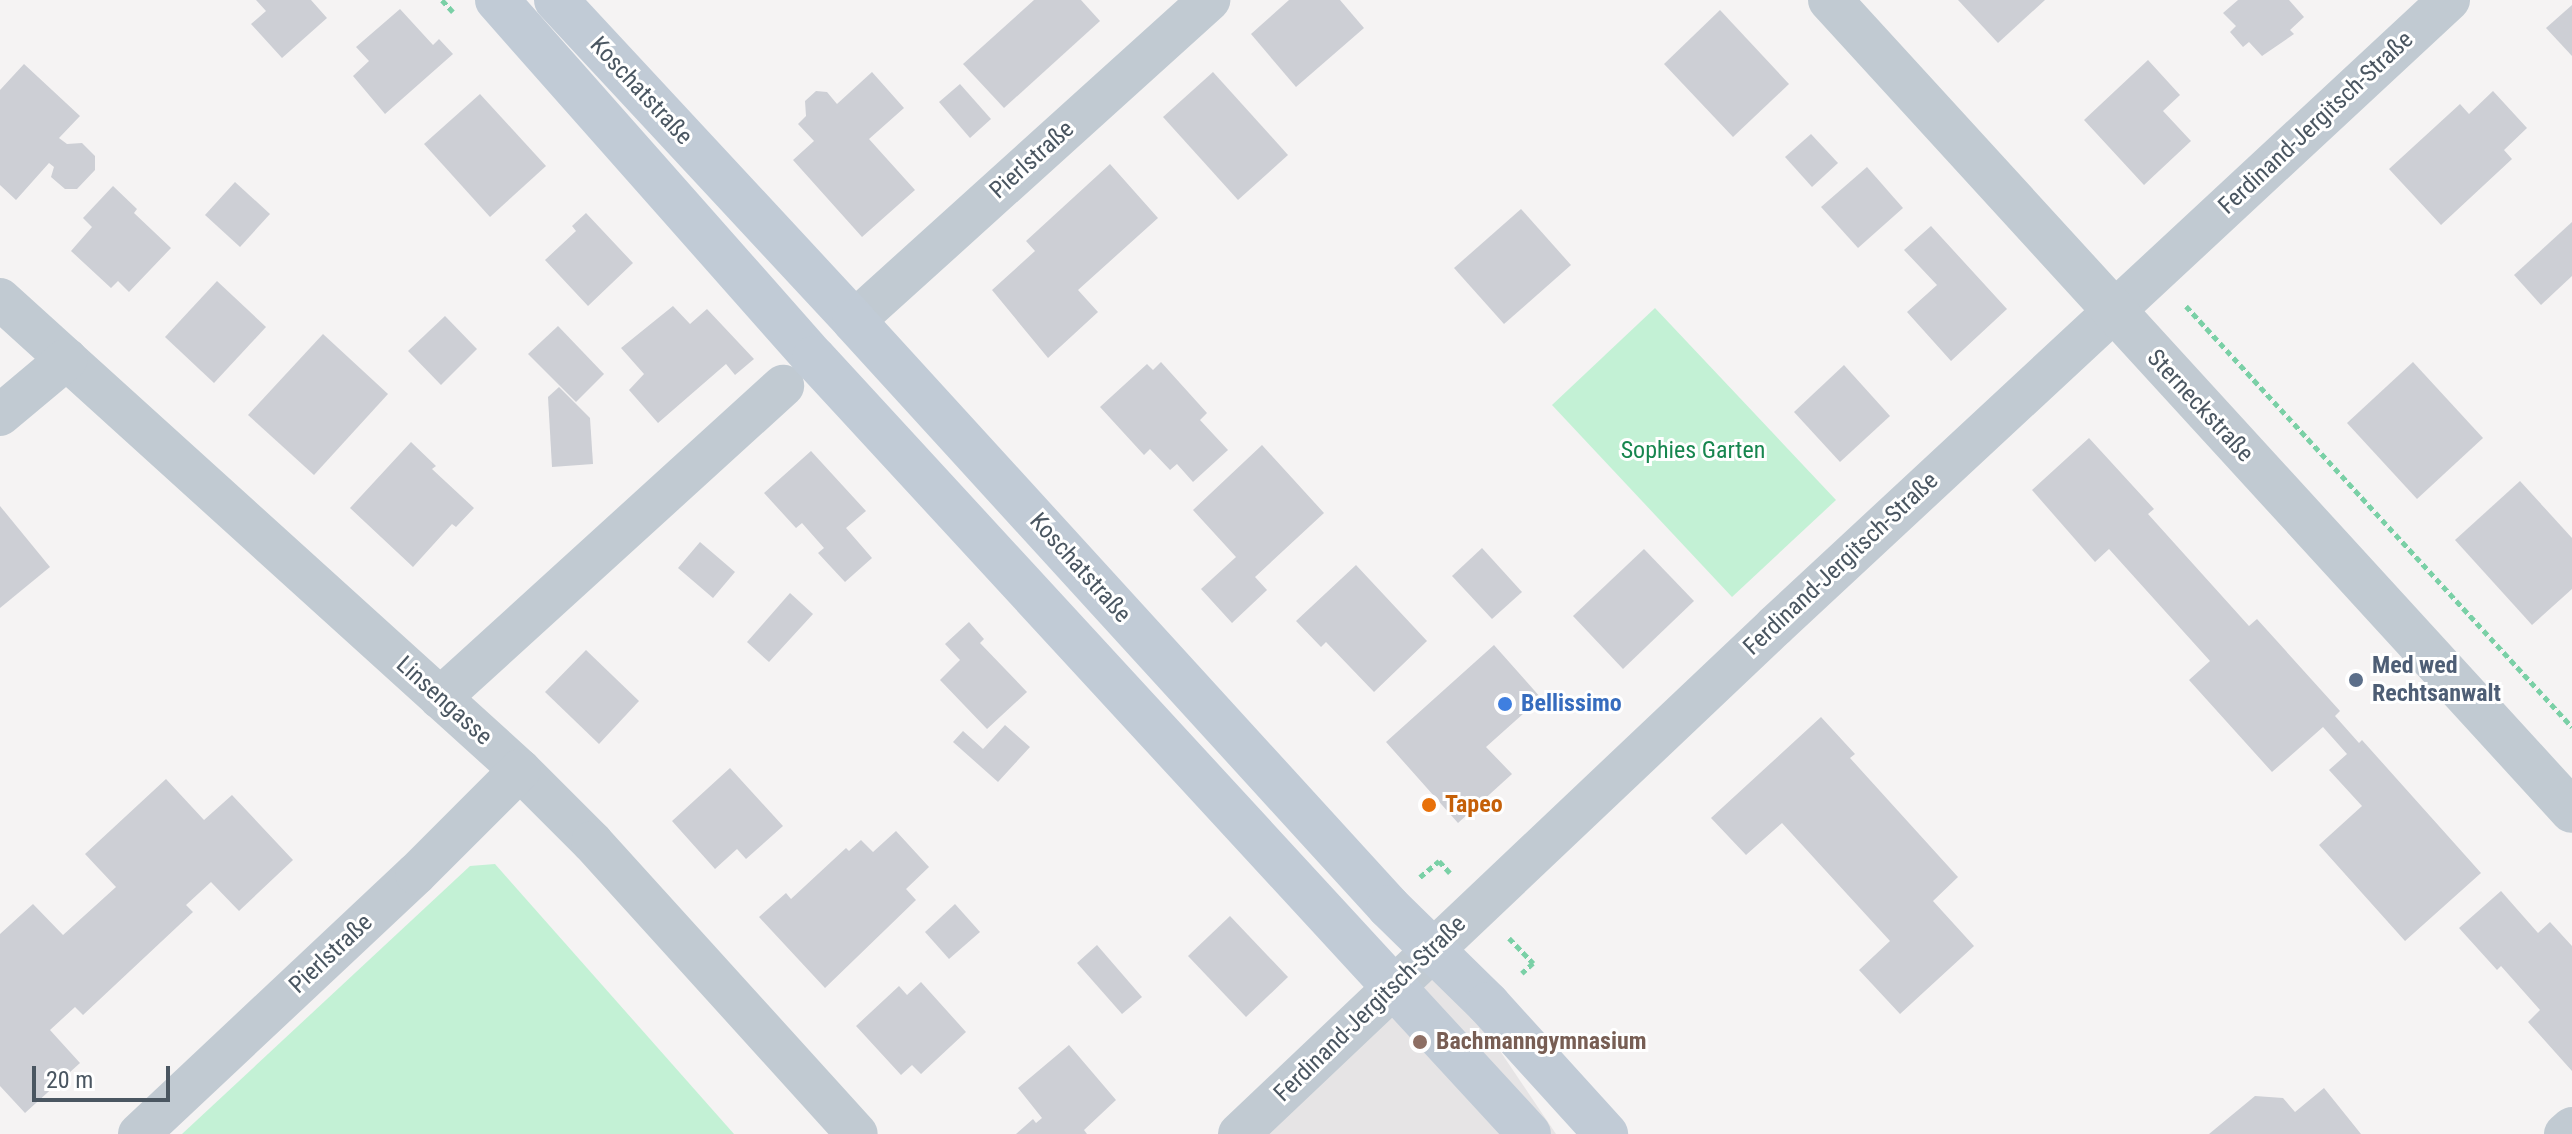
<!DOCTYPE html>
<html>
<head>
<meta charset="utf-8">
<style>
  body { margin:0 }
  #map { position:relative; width:2572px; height:1134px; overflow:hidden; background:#f5f3f3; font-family:"Roboto Condensed",sans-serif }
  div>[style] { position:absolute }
  .education>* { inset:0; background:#e6e4e5 }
  .green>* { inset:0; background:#c3f1d5 }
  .building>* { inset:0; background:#cdcfd5 }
  .path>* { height:5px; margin-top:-2.5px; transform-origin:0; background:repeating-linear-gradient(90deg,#7ad0a6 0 6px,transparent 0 10px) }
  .minor>* { height:42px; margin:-21px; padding:0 21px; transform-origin:21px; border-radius:21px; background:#c1cad2 }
  .tertiary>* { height:44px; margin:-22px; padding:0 22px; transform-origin:22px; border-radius:22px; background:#c1cad2 }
  .secondary>* { height:44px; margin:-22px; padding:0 22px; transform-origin:22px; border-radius:22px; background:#c1cbd6 }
  .dots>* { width:22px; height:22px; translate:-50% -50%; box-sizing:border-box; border:4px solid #fff; border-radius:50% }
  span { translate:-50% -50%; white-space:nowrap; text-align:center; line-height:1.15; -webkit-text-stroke:6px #fff; paint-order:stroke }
  .street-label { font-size:24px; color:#4a5661 }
  .park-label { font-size:24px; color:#17864f }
  .service-label { font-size:24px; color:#4e5e75; font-weight:700 }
  .left { translate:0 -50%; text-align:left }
  .shop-label { font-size:24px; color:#366cbe; font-weight:700 }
  .food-label { font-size:24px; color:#c56008; font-weight:700 }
  .education-label { font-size:24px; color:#785e54; font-weight:700 }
  .scale { position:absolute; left:32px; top:1066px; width:138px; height:36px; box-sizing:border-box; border:4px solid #4a5661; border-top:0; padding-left:10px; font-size:24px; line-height:28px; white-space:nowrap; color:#4a5661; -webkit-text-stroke:6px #fff; paint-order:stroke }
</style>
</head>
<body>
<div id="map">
  <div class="education">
    <i style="clip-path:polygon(1432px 950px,1556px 1134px,1260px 1134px)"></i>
  </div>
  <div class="green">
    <i style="clip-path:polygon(1655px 308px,1836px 500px,1732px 597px,1552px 405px)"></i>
    <i style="clip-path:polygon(495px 864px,734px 1134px,182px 1134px,470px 866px)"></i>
  </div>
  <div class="building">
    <i style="clip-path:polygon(256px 0,311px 0,327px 18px,282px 58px,251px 24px,266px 11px)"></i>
    <i style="clip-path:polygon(1034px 0,1081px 0,1100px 21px,1004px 108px,963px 64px)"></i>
    <i style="clip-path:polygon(1289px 0,1340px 0,1364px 28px,1296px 87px,1251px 34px)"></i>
    <i style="clip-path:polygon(1958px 0,2045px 0,1998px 43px)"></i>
    <i style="clip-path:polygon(2238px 0,2289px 0,2304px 17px,2290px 30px,2294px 34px,2262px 56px,2249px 42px,2243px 47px,2230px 32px,2236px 26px,2223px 13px)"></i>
    <i style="clip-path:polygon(2572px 5px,2572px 56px,2546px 28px)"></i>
    <i style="clip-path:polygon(400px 9px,433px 45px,439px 39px,453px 54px,385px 114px,353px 76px,369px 61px,356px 47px)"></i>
    <i style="clip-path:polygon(1720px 10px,1789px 84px,1733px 137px,1664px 64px)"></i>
    <i style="clip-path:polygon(2148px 60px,2180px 95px,2163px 111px,2191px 141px,2144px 185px,2084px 120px)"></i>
    <i style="clip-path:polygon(24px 64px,80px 116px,59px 138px,67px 144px,82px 143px,95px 156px,95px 170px,77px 189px,65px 189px,51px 177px,54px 167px,49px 163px,16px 200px,0 185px,0 90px)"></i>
    <i style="clip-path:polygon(872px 72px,904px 108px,869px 139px,915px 190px,862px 237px,793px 160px,814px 141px,798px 124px,806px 116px,805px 101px,816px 91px,827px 92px,837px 104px)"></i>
    <i style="clip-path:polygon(1213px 72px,1288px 155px,1238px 200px,1163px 117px)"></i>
    <i style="clip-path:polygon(960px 84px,991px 119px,970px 138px,939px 102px)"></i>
    <i style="clip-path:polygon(2493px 91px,2527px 128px,2504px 150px,2512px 159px,2441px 225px,2389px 169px,2460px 104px,2469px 114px)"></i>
    <i style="clip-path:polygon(480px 94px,546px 166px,490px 217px,424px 144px)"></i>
    <i style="clip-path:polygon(1811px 134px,1838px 163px,1812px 187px,1785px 157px)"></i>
    <i style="clip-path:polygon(1110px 164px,1158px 218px,1078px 290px,1098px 312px,1048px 358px,992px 290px,1035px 251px,1026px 241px)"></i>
    <i style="clip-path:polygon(1867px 167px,1903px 208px,1858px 248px,1821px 207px)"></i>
    <i style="clip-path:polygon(235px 182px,270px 214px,240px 247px,205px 215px)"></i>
    <i style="clip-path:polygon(113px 186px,137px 209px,134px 213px,171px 248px,129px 292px,118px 281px,111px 288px,71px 251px,92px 227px,83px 218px)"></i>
    <i style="clip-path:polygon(1521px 209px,1571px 265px,1504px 324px,1454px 268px)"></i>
    <i style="clip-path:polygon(586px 213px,633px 263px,588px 306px,545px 260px,576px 231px,572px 226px)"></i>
    <i style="clip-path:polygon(2572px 222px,2572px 276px,2541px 305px,2514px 275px)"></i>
    <i style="clip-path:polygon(1931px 226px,2007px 309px,1951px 361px,1907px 312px,1937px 285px,1904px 250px)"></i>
    <i style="clip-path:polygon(217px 281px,266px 327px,214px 383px,165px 337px)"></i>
    <i style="clip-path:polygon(673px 306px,690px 324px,707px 309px,754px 359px,735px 375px,726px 364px,658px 423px,629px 390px,644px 374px,621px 348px)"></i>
    <i style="clip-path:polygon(445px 316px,477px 349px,441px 385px,408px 351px)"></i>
    <i style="clip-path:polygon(558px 326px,604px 374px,576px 402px,528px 354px)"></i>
    <i style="clip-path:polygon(323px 334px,388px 394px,314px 475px,248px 415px)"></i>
    <i style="clip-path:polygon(1161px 362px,1207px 413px,1200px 420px,1228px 450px,1193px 482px,1177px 464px,1170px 470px,1150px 449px,1144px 455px,1100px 407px,1147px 364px,1153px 370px)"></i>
    <i style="clip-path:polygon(2413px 362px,2483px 438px,2417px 499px,2347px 423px)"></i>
    <i style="clip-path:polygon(1844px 365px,1890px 416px,1840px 462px,1794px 412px)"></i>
    <i style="clip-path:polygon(559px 387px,590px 418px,593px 464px,552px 467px,548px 397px)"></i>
    <i style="clip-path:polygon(2089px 438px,2154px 509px,2148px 514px,2249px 626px,2257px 619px,2340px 711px,2335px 716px,2359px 743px,2362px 740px,2481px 873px,2405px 941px,2319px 845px,2362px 806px,2329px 770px,2347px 754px,2323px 727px,2272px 772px,2189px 680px,2210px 661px,2109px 549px,2095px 562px,2032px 490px)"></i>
    <i style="clip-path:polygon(411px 442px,436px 466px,432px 469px,474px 508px,456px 527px,452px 524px,413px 567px,350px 508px)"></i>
    <i style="clip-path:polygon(1262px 445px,1324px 513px,1255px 577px,1267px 590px,1232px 623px,1201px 589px,1236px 557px,1193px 510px)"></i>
    <i style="clip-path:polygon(811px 451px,866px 511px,846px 528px,872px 558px,845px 582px,818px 553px,824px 548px,802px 523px,796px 528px,764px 493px)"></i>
    <i style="clip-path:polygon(2520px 481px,2572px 538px,2572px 589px,2532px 625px,2455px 540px)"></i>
    <i style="clip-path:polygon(0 506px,50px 567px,0 608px)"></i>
    <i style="clip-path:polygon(700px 542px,735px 572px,713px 598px,678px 568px)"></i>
    <i style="clip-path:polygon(1482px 548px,1522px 592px,1492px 619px,1452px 576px)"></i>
    <i style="clip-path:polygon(1644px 549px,1694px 601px,1623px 669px,1573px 616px)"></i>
    <i style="clip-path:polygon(1356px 565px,1427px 641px,1374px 692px,1326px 642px,1321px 647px,1296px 621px)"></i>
    <i style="clip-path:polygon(790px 593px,813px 614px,769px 662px,747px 642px)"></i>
    <i style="clip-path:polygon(969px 622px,984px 639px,980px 643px,1027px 692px,987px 729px,940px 680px,960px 660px,945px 644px)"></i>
    <i style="clip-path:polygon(1494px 645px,1541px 698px,1486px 747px,1512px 774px,1458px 823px,1386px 742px)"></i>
    <i style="clip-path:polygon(586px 650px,639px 701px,599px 744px,545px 692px)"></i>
    <i style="clip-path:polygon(1821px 717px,1855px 754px,1850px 758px,1958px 877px,1933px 901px,1974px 946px,1900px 1014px,1859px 970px,1890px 941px,1782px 823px,1746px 855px,1711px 818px)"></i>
    <i style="clip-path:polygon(1005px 725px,1030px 747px,998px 782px,953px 742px,963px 731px,983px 749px)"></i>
    <i style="clip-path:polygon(730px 768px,783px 826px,746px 859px,737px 849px,715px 869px,672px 821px)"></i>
    <i style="clip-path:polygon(166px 779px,204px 820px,232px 795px,293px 860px,239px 911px,211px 882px,186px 905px,193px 912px,83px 1015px,75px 1007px,50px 1030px,80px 1063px,25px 1113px,0 1086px,0 934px,33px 904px,63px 935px,116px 887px,85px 854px)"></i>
    <i style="clip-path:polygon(896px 831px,929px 867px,906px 889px,916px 900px,825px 988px,759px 917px,786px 893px,791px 899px,846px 848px,849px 851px,861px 840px,873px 852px)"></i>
    <i style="clip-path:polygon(2501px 891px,2538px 933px,2550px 922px,2572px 946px,2572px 1071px,2528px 1022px,2540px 1010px,2501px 966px,2497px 970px,2459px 928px)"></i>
    <i style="clip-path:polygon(955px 904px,980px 932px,949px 959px,925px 932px)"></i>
    <i style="clip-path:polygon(1230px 916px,1288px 977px,1246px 1017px,1188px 956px)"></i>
    <i style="clip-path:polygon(1097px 945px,1142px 997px,1122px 1014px,1077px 963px)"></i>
    <i style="clip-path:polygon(921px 982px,966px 1032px,921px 1074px,912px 1065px,901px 1075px,856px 1026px,899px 986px,907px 995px)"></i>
    <i style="clip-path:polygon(1069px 1045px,1116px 1100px,1084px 1130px,1087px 1134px,1016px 1134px,1033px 1119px,1036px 1123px,1042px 1118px,1018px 1088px)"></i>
    <i style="clip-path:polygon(2324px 1088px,2361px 1134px,2209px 1134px,2255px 1096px,2283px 1098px,2295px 1112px)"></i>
  </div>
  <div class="path">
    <i style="left:442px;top:0;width:16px;rotate:47deg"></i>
    <i style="left:2186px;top:306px;width:571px;rotate:47.48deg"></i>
    <i style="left:1420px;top:877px;width:25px;rotate:-40deg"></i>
    <i style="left:1439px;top:861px;width:16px;rotate:47deg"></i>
    <i style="left:1509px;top:938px;width:35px;rotate:46deg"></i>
    <i style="left:1533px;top:963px;width:15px;rotate:138deg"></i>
  </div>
  <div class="minor">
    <i style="left:0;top:299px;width:702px;rotate:42.17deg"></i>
    <i style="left:520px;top:770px;width:102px;rotate:45deg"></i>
    <i style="left:592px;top:842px;width:394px;rotate:47.8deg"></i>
    <i style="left:854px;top:321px;width:479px;rotate:-42.1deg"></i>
    <i style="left:0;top:415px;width:87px;rotate:-39.9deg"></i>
    <i style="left:440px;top:698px;width:464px;rotate:-42.3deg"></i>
    <i style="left:139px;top:1134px;width:380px;rotate:-43.2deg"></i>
    <i style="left:416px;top:874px;width:147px;rotate:-45deg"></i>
    <i style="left:1239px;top:1134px;width:738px;rotate:-43.46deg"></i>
    <i style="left:1775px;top:626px;width:920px;rotate:-42.89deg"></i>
    <i style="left:2565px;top:1134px;width:9px;rotate:-41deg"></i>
  </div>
  <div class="tertiary">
    <i style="left:1830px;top:0;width:1099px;rotate:47.54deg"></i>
  </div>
  <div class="secondary">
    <i style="left:497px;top:0;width:478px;rotate:48.5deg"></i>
    <i style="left:814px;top:358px;width:1055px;rotate:47.34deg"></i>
    <i style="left:556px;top:0;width:438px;rotate:47.1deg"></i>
    <i style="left:854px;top:321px;width:793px;rotate:47.6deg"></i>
    <i style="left:1389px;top:907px;width:139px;rotate:44.4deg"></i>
    <i style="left:1488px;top:1004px;width:176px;rotate:47.8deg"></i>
  </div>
  <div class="dots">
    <i style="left:2356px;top:680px;background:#5c6f8a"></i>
    <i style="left:1505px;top:704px;background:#3f7fe0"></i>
    <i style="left:1429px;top:805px;background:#e8710a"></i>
    <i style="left:1420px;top:1042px;background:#8d6e63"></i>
  </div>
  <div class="street-label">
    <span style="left:641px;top:91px;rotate:47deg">Koschatstraße</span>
    <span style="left:2316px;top:123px;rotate:-43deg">Ferdinand-Jergitsch-Straße</span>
    <span style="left:1032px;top:160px;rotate:-42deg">Pierlstraße</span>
    <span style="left:2200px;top:406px;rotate:47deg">Sterneckstraße</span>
    <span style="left:1841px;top:564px;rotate:-43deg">Ferdinand-Jergitsch-Straße</span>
    <span style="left:1080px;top:568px;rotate:48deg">Koschatstraße</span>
    <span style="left:444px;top:701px;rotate:42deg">Linsengasse</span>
    <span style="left:331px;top:954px;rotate:-43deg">Pierlstraße</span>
    <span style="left:1370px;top:1009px;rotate:-44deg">Ferdinand-Jergitsch-Straße</span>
  </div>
  <div class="park-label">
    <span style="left:1693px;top:451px">Sophies Garten</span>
  </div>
  <div class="service-label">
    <span class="left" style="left:2372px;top:680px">Med wed<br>Rechtsanwalt</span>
  </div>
  <div class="shop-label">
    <span class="left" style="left:1521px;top:704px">Bellissimo</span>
  </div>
  <div class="food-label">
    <span class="left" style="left:1445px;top:805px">Tapeo</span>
  </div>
  <div class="education-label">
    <span class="left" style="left:1436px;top:1042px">Bachmanngymnasium</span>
  </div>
  <div class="scale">20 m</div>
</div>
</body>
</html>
